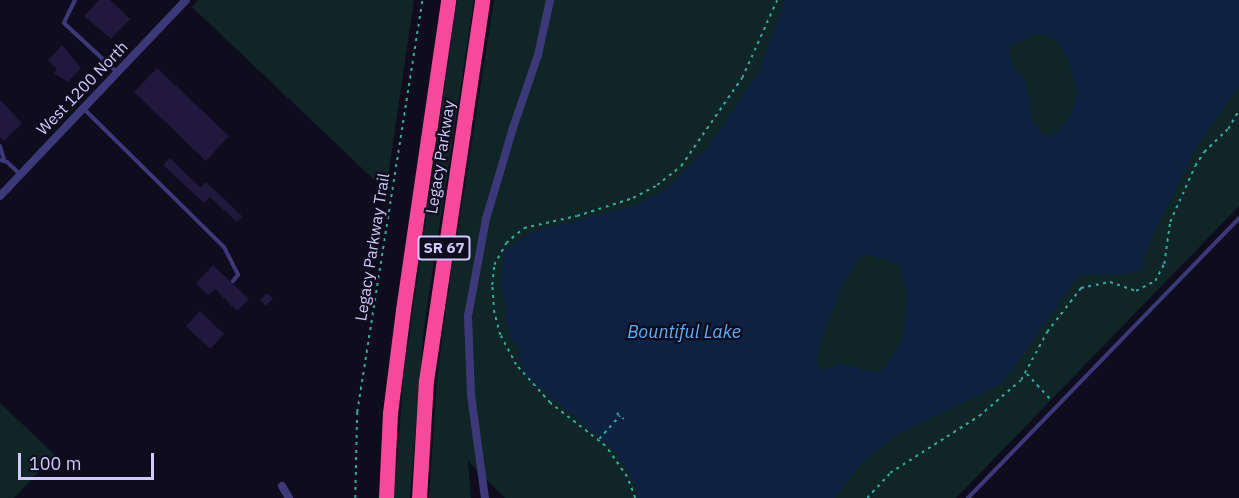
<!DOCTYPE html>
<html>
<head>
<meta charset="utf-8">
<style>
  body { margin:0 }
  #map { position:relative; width:1239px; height:498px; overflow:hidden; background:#0f0c1d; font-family:"IBM Plex Sans",sans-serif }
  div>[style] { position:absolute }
  .green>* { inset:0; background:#102626 }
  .water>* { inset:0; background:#0d2140 }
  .building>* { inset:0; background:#20193d }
  .path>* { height:1.5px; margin-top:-0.75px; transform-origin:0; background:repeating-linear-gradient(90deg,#31aaa3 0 3px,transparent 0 7.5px) }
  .service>* { height:4px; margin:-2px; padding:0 2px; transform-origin:2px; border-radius:2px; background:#3c397a }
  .minor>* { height:8px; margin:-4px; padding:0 4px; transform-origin:4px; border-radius:4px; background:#3c397a }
  .motorway>* { height:15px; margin:-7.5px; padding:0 7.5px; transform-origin:7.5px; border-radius:7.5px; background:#f9499d }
  span { translate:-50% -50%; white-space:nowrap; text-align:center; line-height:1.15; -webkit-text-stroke:4.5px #0f0c1d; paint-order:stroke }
  .shield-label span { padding:2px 4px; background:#0f0c1d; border:2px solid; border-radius:4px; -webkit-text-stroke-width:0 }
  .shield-label { font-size:15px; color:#d0cafd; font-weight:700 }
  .street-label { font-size:16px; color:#d0cafd }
  .water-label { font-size:18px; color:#5cb0f9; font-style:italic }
  .scale { position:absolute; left:18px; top:453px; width:136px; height:27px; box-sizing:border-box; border:3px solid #d0cafd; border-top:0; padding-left:8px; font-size:18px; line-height:21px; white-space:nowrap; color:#d0cafd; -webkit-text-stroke:4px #0f0c1d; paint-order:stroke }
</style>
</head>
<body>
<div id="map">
  <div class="green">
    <i style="clip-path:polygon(198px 0,414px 0,386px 191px,192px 7px)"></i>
    <i style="clip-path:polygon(457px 0,474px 0,424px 328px,410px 498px,394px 498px,404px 372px)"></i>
    <i style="clip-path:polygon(494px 0,1239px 0,1239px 206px,956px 498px,505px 498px,468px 461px,471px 498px,429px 498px,437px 379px,448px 294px)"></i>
    <i style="clip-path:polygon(0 403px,55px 455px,14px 498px,0 498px)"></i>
  </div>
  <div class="water">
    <i style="clip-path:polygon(evenodd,785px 0,1239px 0,1239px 86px,1196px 148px,1145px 252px,1142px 270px,1122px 275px,1080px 274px,1002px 384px,898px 434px,861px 464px,835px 498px,637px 498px,635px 485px,616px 452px,526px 376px,518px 355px,520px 349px,509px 336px,510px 330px,505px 322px,507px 306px,500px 285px,504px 250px,532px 232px,630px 207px,662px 192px,710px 144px,759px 71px,785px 0,1045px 34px,1057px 41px,1068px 61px,1077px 92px,1072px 113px,1064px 124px,1057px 133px,1044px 136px,1033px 121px,1025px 80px,1015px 70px,1009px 56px,1010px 46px,1034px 35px,1045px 34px,785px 0,864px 254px,898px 264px,907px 294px,905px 328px,900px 345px,882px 370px,872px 372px,840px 363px,824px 371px,817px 365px,818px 350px,840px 291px,853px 267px,864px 254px)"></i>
  </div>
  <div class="building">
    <i style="clip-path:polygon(99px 0,110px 0,130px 19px,111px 39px,84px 16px)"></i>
    <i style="clip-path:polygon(62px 45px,81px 68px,68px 82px,54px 73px,57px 69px,48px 60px)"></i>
    <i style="clip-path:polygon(157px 68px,229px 136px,206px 161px,134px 92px)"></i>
    <i style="clip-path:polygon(0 100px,22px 123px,4px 141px,0 138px)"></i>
    <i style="clip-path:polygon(170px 158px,201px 188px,206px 182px,242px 216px,237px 222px,210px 197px,204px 203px,163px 165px)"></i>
    <i style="clip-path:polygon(213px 265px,249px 299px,237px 311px,215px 289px,208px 295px,196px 283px)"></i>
    <i style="clip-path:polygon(267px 293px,273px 298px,266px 306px,260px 300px)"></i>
    <i style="clip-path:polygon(200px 311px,224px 334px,210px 349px,186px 326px)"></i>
  </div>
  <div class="path">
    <i style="left:1027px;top:374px;width:37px;rotate:47deg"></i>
    <i style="left:617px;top:413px;width:9px;rotate:41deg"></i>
    <i style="left:599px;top:439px;width:31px;rotate:-48deg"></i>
    <i style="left:355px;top:498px;width:86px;rotate:-88.7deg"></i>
    <i style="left:357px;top:412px;width:417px;rotate:-81deg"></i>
    <i style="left:635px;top:498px;width:22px;rotate:-111deg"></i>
    <i style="left:627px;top:477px;width:38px;rotate:-125deg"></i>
    <i style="left:605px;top:446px;width:70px;rotate:-142deg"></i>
    <i style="left:550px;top:403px;width:51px;rotate:-131.8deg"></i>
    <i style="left:516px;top:365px;width:34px;rotate:-118deg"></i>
    <i style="left:500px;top:335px;width:23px;rotate:-105deg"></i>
    <i style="left:494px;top:313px;width:28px;rotate:-94deg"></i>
    <i style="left:492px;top:285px;width:20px;rotate:-84deg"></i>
    <i style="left:494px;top:265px;width:25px;rotate:-61deg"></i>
    <i style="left:506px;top:243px;width:23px;rotate:-40deg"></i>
    <i style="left:524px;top:228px;width:54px;rotate:-12.8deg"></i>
    <i style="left:577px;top:216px;width:59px;rotate:-17.8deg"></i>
    <i style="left:633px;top:198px;width:27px;rotate:-28deg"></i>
    <i style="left:657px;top:185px;width:31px;rotate:-38deg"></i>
    <i style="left:681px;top:166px;width:107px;rotate:-55.3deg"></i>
    <i style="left:742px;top:78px;width:85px;rotate:-65.8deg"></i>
    <i style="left:867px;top:498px;width:34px;rotate:-47deg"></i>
    <i style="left:890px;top:473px;width:106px;rotate:-32.6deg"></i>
    <i style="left:979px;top:416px;width:55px;rotate:-40.6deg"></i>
    <i style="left:1021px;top:380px;width:55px;rotate:-61.6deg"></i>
    <i style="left:1047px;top:332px;width:56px;rotate:-52.3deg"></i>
    <i style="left:1081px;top:288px;width:30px;rotate:-12deg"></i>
    <i style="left:1110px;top:282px;width:28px;rotate:19deg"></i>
    <i style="left:1136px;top:291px;width:21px;rotate:-28deg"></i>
    <i style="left:1155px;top:281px;width:19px;rotate:-62deg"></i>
    <i style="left:1164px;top:264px;width:42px;rotate:-81.9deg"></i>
    <i style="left:1170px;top:222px;width:61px;rotate:-65.9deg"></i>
    <i style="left:1195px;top:166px;width:17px;rotate:-57deg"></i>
    <i style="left:1204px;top:152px;width:33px;rotate:-44deg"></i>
    <i style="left:1228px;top:129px;width:22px;rotate:-60deg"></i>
  </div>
  <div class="service">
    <i style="left:75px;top:0;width:25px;rotate:116deg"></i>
    <i style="left:64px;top:23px;width:72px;rotate:42.8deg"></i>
    <i style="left:84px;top:109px;width:197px;rotate:44.6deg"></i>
    <i style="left:224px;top:247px;width:31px;rotate:63deg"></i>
    <i style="left:238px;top:275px;width:8px;rotate:130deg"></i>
    <i style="left:0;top:146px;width:15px;rotate:74deg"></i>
    <i style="left:0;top:160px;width:7px;rotate:16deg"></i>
    <i style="left:7px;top:162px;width:18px;rotate:43deg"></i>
    <i style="left:968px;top:498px;width:390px;rotate:-45.9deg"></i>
  </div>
  <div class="minor">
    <i style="left:0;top:196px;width:270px;rotate:-46.5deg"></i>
    <i style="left:282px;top:486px;width:14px;rotate:60deg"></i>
    <i style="left:485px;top:498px;width:104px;rotate:-97.7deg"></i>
    <i style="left:471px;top:395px;width:79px;rotate:-92.2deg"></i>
    <i style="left:468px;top:316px;width:99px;rotate:-79.5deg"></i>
    <i style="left:486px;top:219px;width:95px;rotate:-73.5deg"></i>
    <i style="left:513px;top:128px;width:77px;rotate:-71.1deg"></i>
    <i style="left:538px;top:55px;width:56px;rotate:-77.7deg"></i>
  </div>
  <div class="motorway">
    <i style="left:386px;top:498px;width:85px;rotate:-87.3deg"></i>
    <i style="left:390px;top:413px;width:104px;rotate:-82.8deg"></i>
    <i style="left:403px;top:310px;width:313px;rotate:-81.7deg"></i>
    <i style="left:419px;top:498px;width:117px;rotate:-86.6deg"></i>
    <i style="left:426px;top:381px;width:385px;rotate:-81.6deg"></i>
  </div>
  <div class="shield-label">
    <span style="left:444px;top:248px">SR 67</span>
  </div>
  <div class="street-label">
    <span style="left:82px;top:88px;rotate:-46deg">West 1200 North</span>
    <span style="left:440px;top:157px;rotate:-81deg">Legacy Parkway</span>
    <span style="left:372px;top:247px;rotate:-81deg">Legacy Parkway Trail</span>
  </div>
  <div class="water-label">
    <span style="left:684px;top:332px">Bountiful Lake</span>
  </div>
  <div class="scale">100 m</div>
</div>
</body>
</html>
